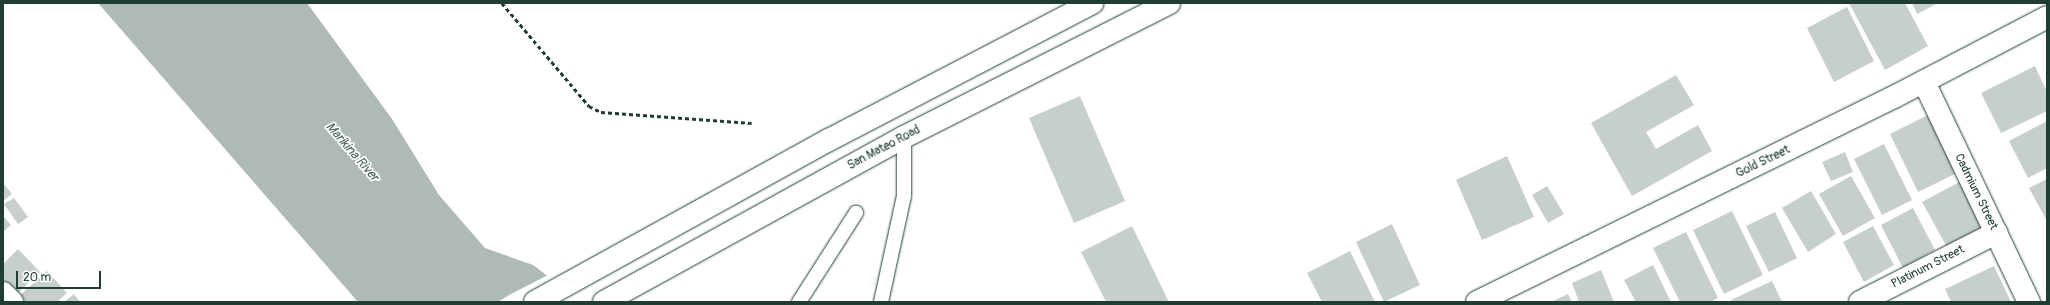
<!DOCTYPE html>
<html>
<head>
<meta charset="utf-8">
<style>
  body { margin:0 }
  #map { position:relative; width:2050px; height:305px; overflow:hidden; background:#fff; font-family:Pangolin,sans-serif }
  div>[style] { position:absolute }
  .water>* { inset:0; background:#afbab7 }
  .pier>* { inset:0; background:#fff }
  .building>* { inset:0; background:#c7cfcc }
  .path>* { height:2.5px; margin-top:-1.25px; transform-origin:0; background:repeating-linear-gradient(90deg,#1f3d34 0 4px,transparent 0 7px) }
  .roads { filter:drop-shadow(0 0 1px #1f3d34) drop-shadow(0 0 1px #1f3d34) }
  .service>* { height:14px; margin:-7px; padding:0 7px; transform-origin:7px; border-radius:7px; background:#fff }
  .minor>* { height:22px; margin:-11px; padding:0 11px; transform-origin:11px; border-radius:11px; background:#fff }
  .primary>* { height:22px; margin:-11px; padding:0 11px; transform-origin:11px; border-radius:11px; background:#fff }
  span { translate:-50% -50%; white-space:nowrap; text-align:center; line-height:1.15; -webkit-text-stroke:3.5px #fff; paint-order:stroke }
  .street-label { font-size:12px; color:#1f3d34 }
  .water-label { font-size:13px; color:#4a625b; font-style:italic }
  .frame { position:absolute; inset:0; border:4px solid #1f3d34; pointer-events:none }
  .scale { position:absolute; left:16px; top:271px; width:85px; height:18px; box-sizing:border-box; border:2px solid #1f3d34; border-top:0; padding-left:5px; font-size:12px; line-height:14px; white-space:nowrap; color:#1f3d34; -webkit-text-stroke:3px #fff; paint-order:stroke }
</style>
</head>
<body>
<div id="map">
  <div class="water">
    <i style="clip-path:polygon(98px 3px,307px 3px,392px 119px,439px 195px,485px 248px,533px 265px,582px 302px,358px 302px)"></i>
  </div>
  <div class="pier">
    <i style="clip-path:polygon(550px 274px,584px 302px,498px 302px,509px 295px)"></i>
  </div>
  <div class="building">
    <i style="clip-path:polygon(1849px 3px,1905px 3px,1928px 46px,1885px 70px)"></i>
    <i style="clip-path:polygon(1912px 3px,1938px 3px,1917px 14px)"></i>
    <i style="clip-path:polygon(1847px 7px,1874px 61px,1834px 82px,1807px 28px)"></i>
    <i style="clip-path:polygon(2035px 66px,2047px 92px,2047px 111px,2001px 133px,1981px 93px)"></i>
    <i style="clip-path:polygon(1676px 75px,1694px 105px,1646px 132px,1656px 149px,1698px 125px,1712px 151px,1632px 196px,1591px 123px)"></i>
    <i style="clip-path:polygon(1080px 96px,1125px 201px,1074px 223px,1029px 118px)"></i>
    <i style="clip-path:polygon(1930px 114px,1959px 172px,1918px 192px,1890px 134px)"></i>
    <i style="clip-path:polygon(2047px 121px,2047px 168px,2028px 178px,2009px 141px)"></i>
    <i style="clip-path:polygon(1884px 144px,1912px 200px,1882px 215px,1854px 159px)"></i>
    <i style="clip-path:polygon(1845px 152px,1853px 172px,1831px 181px,1822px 162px)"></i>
    <i style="clip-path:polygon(1507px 156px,1534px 217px,1482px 240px,1456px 180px)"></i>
    <i style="clip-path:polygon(1851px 176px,1875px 218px,1843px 236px,1819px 194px)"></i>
    <i style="clip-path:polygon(2047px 179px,2047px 221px,2029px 188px)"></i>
    <i style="clip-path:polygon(1963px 180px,1989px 230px,1949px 251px,1922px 202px)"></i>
    <i style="clip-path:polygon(3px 183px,12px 194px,3px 201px)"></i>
    <i style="clip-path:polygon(1547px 186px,1564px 214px,1548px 223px,1532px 195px)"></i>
    <i style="clip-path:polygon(1811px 191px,1836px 234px,1808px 252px,1782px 208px)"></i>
    <i style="clip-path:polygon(14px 198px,28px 217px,18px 224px,4px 204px)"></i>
    <i style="clip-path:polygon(1913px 208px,1935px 250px,1903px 268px,1881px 225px)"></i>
    <i style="clip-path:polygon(1732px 211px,1763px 275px,1724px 294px,1693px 230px)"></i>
    <i style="clip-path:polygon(1775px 212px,1797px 258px,1769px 272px,1746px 226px)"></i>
    <i style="clip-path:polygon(3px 216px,11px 225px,3px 232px)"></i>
    <i style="clip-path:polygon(1392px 224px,1420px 285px,1384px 302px,1356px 242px)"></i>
    <i style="clip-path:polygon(1132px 226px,1169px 302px,1106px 302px,1081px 252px)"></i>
    <i style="clip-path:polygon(1873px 226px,1894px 265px,1864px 282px,1843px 242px)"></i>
    <i style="clip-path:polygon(1686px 232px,1718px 298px,1710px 302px,1680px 302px,1653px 248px)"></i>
    <i style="clip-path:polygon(18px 249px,40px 272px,16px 295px,3px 282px,3px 264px)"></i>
    <i style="clip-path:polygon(1350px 251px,1375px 302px,1322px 302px,1307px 273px)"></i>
    <i style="clip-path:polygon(1653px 265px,1671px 302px,1636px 302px,1624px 280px)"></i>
    <i style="clip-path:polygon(1994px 266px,2011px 302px,1951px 302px,1945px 289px)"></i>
    <i style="clip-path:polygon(1601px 270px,1614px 302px,1579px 302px,1572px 283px)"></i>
    <i style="clip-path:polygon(47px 271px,67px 293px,57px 302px,23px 302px,18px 297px)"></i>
    <i style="clip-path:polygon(1772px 281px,1782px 302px,1732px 302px,1731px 300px)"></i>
    <i style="clip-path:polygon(74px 294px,80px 302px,64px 302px)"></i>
    <i style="clip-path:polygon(1568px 294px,1572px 302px,1551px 302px)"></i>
  </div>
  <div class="path">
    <i style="left:502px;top:3px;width:135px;rotate:49.8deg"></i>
    <i style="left:589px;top:106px;width:13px;rotate:27deg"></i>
    <i style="left:601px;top:112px;width:151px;rotate:4.2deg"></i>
  </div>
  <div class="roads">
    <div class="service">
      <i style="left:799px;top:302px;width:106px;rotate:-57.4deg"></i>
      <i style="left:881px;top:302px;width:108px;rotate:-77.8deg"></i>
      <i style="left:904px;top:196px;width:59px;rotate:-90deg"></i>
    </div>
    <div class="minor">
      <i style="left:1924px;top:82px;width:244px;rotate:64.5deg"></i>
      <i style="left:3px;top:293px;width:13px;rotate:45deg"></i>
      <i style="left:1477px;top:302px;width:467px;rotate:-26.2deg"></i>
      <i style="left:1896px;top:96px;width:170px;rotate:-27.6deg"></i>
      <i style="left:1860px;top:302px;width:153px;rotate:-26.9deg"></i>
    </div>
    <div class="primary">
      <i style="left:535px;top:302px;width:336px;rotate:-28.9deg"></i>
      <i style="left:829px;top:140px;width:297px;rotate:-27.5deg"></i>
      <i style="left:604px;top:302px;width:342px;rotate:-28.8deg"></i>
      <i style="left:904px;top:137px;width:297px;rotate:-26.8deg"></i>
    </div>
  </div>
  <div class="street-label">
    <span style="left:884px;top:148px;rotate:-28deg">San Mateo Road</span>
    <span style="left:1763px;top:162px;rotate:-26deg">Gold Street</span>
    <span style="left:1976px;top:192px;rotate:64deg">Cadmium Street</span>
    <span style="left:1928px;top:267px;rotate:-27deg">Platinum Street</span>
  </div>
  <div class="water-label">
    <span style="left:352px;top:152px;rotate:49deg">Marikina River</span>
  </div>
  <div class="frame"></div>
  <div class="scale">20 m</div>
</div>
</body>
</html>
